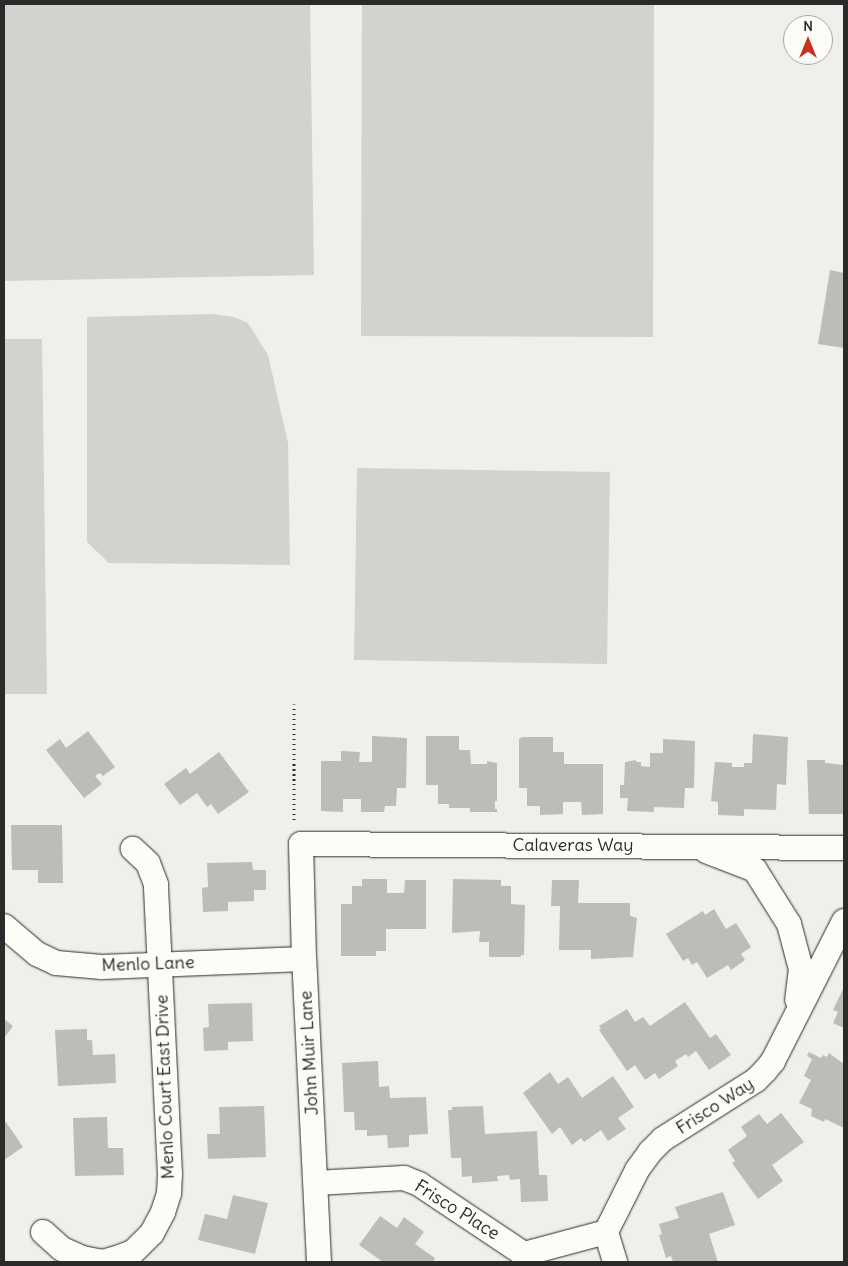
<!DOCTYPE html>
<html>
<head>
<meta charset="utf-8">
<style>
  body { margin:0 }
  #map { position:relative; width:848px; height:1266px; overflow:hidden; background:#f0efeb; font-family:Delius,sans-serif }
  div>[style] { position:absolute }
  .green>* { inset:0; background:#d3d2cf }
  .building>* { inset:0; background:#bdbcb8 }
  .path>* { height:3px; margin-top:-1.5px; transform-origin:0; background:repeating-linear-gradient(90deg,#2b2b2b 0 1px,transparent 0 5px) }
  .roads { filter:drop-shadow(0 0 1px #2b2b2b) drop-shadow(0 0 1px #2b2b2b) }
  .street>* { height:24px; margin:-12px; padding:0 12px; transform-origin:12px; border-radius:12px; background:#fdfcf7 }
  span { translate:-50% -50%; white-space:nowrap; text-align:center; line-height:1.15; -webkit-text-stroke:4.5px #fdfcf7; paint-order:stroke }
  .street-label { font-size:18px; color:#2b2b2b }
  .frame { position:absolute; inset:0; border:5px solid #2b2b2b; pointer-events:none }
  .north { position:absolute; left:783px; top:15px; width:50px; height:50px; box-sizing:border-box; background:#fdfcf7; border:1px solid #a9a8a5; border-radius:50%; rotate:0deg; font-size:14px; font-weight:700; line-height:20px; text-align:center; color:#2b2b2b }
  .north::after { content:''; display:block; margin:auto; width:18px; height:22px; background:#c8321e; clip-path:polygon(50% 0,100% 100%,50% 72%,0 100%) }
</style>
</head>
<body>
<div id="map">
  <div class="green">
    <i style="clip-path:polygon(4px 4px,310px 4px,314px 275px,4px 281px)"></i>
    <i style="clip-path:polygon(362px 4px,654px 4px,653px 337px,361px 336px)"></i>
    <i style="clip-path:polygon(212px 314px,234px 317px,248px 323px,268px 355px,288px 443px,290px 565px,109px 563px,87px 542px,87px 317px)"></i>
    <i style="clip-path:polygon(4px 339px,42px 339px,47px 694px,4px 694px)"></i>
    <i style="clip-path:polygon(357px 468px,610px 472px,607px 664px,354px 660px)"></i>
  </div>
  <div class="building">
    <i style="clip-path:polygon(830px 270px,844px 273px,844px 348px,818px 344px)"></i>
    <i style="clip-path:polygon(88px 731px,115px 767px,103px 776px,100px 773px,95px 776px,102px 784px,84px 798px,46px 750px,60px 739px,66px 748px)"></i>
    <i style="clip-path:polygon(753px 734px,788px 737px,786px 785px,777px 784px,776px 810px,744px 809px,744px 816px,718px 815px,718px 802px,711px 801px,715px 762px,732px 763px,732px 767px,744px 767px,744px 763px,752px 763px)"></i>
    <i style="clip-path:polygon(372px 736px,407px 738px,406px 788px,397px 788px,396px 806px,385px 806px,384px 812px,361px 812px,361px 799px,343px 799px,343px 812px,321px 811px,321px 761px,341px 761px,341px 751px,360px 752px,359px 762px,372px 762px)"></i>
    <i style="clip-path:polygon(426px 736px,459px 736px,459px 750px,470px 750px,471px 764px,487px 764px,487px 761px,497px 763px,497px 801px,495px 801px,495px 809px,497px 809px,497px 812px,470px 812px,470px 808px,449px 808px,449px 804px,438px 804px,438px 785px,426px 785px)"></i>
    <i style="clip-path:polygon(522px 737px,553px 737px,553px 752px,564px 752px,564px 764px,603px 764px,603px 814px,582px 815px,581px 802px,563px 802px,563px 814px,540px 815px,540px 806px,527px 806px,527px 788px,519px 788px,519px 739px)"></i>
    <i style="clip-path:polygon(663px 739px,695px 741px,694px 788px,685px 788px,684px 808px,654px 807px,654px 812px,627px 811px,628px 798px,620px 798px,620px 785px,624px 785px,625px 762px,636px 760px,636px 762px,641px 762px,641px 766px,650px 767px,650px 753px,663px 753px)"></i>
    <i style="clip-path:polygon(219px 752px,249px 792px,218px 814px,211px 804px,207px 807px,197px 793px,180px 805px,164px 784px,186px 768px,190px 774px)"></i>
    <i style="clip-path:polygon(807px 760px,825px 760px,825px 763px,844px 765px,844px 814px,809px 814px)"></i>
    <i style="clip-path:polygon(11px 825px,62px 825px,63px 883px,38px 883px,38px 870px,12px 870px)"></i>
    <i style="clip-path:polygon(252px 862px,253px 870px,266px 870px,266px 890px,254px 890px,254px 901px,228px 902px,228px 911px,203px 912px,202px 888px,208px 887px,207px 863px)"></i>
    <i style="clip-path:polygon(362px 879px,387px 879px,387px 893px,404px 893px,405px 880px,426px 880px,426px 929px,386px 929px,386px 951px,376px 951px,376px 956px,341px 956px,341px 904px,352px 904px,352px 886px,362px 886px)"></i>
    <i style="clip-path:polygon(453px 879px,501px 880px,501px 886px,511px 886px,511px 904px,525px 905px,524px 955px,521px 955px,521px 957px,489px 957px,489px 942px,479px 942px,480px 931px,452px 933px)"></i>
    <i style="clip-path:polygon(552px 880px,579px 880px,578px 903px,630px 903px,630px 916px,637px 918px,633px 957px,591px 959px,591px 950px,559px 950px,560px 906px,551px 906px)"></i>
    <i style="clip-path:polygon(714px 909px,726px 929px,736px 923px,751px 947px,741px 954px,745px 960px,731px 970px,728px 965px,707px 978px,697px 962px,692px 965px,688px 958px,683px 961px,666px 934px,703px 911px,705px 915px)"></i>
    <i style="clip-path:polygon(844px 987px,844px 1028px,833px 1023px,838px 1012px,833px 1010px)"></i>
    <i style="clip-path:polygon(685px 1002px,710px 1038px,716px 1034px,731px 1055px,709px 1070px,696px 1051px,688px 1057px,686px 1054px,675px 1061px,678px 1066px,659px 1079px,655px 1073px,645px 1080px,635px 1065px,627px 1071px,599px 1030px,601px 1029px,599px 1026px,627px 1009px,635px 1022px,643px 1017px,650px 1026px)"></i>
    <i style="clip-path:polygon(252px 1003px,253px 1041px,228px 1042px,228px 1050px,204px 1051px,203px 1028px,209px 1027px,208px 1004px)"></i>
    <i style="clip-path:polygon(4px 1019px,13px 1026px,4px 1038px)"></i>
    <i style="clip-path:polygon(87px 1029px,87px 1040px,92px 1040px,93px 1055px,115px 1054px,116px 1083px,58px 1086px,55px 1030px)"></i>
    <i style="clip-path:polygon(809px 1052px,821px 1058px,823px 1055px,827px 1057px,829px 1053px,844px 1064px,844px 1128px,825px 1119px,824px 1122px,811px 1116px,812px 1109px,799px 1103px,811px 1080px,804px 1076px,812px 1059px,807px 1056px)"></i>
    <i style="clip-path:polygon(378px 1061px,379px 1087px,389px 1086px,390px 1098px,426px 1097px,428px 1134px,409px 1135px,409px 1147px,388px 1148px,387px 1135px,367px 1136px,367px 1130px,355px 1130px,354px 1112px,344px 1112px,342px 1063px)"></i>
    <i style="clip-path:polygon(550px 1072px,558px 1084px,568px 1077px,582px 1098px,613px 1076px,634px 1107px,618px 1118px,626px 1129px,608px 1141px,601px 1130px,584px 1142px,581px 1138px,572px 1145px,560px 1127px,552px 1134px,523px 1093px)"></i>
    <i style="clip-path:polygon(264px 1106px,266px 1157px,208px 1159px,207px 1134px,220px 1134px,219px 1107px)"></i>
    <i style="clip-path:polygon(483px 1106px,485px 1134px,537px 1131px,539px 1175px,547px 1175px,548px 1201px,521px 1202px,520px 1179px,510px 1180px,509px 1175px,497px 1176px,498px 1181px,472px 1183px,472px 1176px,462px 1177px,461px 1158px,451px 1158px,448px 1110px,452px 1110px,452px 1107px)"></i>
    <i style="clip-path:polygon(781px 1113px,804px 1142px,772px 1165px,783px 1181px,758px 1199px,732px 1163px,735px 1161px,728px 1150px,747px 1136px,741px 1127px,759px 1114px,767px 1124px)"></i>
    <i style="clip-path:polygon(107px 1117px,108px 1148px,123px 1148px,124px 1175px,75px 1176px,73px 1118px)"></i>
    <i style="clip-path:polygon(6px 1122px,23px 1147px,4px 1160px,4px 1124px)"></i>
    <i style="clip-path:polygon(723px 1192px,735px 1225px,709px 1234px,718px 1262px,673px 1262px,671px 1256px,666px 1258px,659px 1235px,662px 1234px,659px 1224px,679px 1218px,675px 1207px)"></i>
    <i style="clip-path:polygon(233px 1195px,268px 1203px,255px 1254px,198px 1240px,205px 1214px,227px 1219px)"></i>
    <i style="clip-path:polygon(380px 1216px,397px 1228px,404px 1217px,424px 1232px,415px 1244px,435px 1258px,433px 1262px,383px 1262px,359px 1245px)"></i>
  </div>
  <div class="path">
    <i style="left:294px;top:704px;width:118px;rotate:90deg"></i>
  </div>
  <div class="roads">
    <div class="street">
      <i style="left:706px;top:851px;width:53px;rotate:21.2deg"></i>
      <i style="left:755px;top:870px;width:64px;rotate:57.8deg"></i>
      <i style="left:789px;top:924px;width:47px;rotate:75.1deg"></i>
      <i style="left:801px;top:969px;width:31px;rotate:97deg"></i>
      <i style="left:4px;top:926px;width:43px;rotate:40.3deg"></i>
      <i style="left:37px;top:954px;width:21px;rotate:25deg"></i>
      <i style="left:56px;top:963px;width:46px;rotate:5deg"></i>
      <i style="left:102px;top:967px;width:202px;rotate:-2.3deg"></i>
      <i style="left:316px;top:1183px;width:88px;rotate:-3.3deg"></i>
      <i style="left:404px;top:1178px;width:16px;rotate:22deg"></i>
      <i style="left:419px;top:1184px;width:126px;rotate:33.7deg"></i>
      <i style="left:524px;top:1254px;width:9px;rotate:63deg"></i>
      <i style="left:43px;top:1232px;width:25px;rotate:42deg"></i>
      <i style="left:62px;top:1249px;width:22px;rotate:24deg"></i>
      <i style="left:82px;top:1258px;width:20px;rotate:11deg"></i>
      <i style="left:102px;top:1262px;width:16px;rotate:-15deg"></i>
      <i style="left:117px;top:1258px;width:17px;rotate:-21deg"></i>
      <i style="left:133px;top:1252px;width:27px;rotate:-45deg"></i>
      <i style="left:152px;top:1233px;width:24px;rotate:-62deg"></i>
      <i style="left:163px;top:1212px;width:20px;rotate:-72deg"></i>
      <i style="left:169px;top:1193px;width:19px;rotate:-87deg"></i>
      <i style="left:170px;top:1174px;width:290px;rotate:-92.8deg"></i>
      <i style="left:156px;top:884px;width:22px;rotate:-111deg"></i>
      <i style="left:148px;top:863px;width:21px;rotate:-137deg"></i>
      <i style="left:606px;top:1232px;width:31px;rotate:73deg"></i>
      <i style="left:524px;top:1254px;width:85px;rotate:-15deg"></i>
      <i style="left:606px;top:1232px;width:69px;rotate:-63.4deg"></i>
      <i style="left:637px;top:1170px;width:22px;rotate:-54deg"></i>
      <i style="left:650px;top:1152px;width:18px;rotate:-45deg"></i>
      <i style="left:663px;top:1139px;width:110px;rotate:-32.4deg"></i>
      <i style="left:756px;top:1080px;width:13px;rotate:-45deg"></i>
      <i style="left:765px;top:1071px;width:13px;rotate:-51deg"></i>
      <i style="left:773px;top:1061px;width:157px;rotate:-63.1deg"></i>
      <i style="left:319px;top:1262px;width:303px;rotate:-92.8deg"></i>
      <i style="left:304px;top:959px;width:115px;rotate:-91.5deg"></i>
      <i style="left:301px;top:844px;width:543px;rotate:0.42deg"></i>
    </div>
  </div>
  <div class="street-label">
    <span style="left:573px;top:845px">Calaveras Way</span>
    <span style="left:148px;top:964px;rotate:-2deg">Menlo Lane</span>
    <span style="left:309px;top:1053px;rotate:-93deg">John Muir Lane</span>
    <span style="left:165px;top:1087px;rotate:-92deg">Menlo Court East Drive</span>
    <span style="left:715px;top:1106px;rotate:-33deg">Frisco Way</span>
    <span style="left:457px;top:1210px;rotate:32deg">Frisco Place</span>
  </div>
  <div class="frame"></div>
  <div class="north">N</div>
</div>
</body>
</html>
